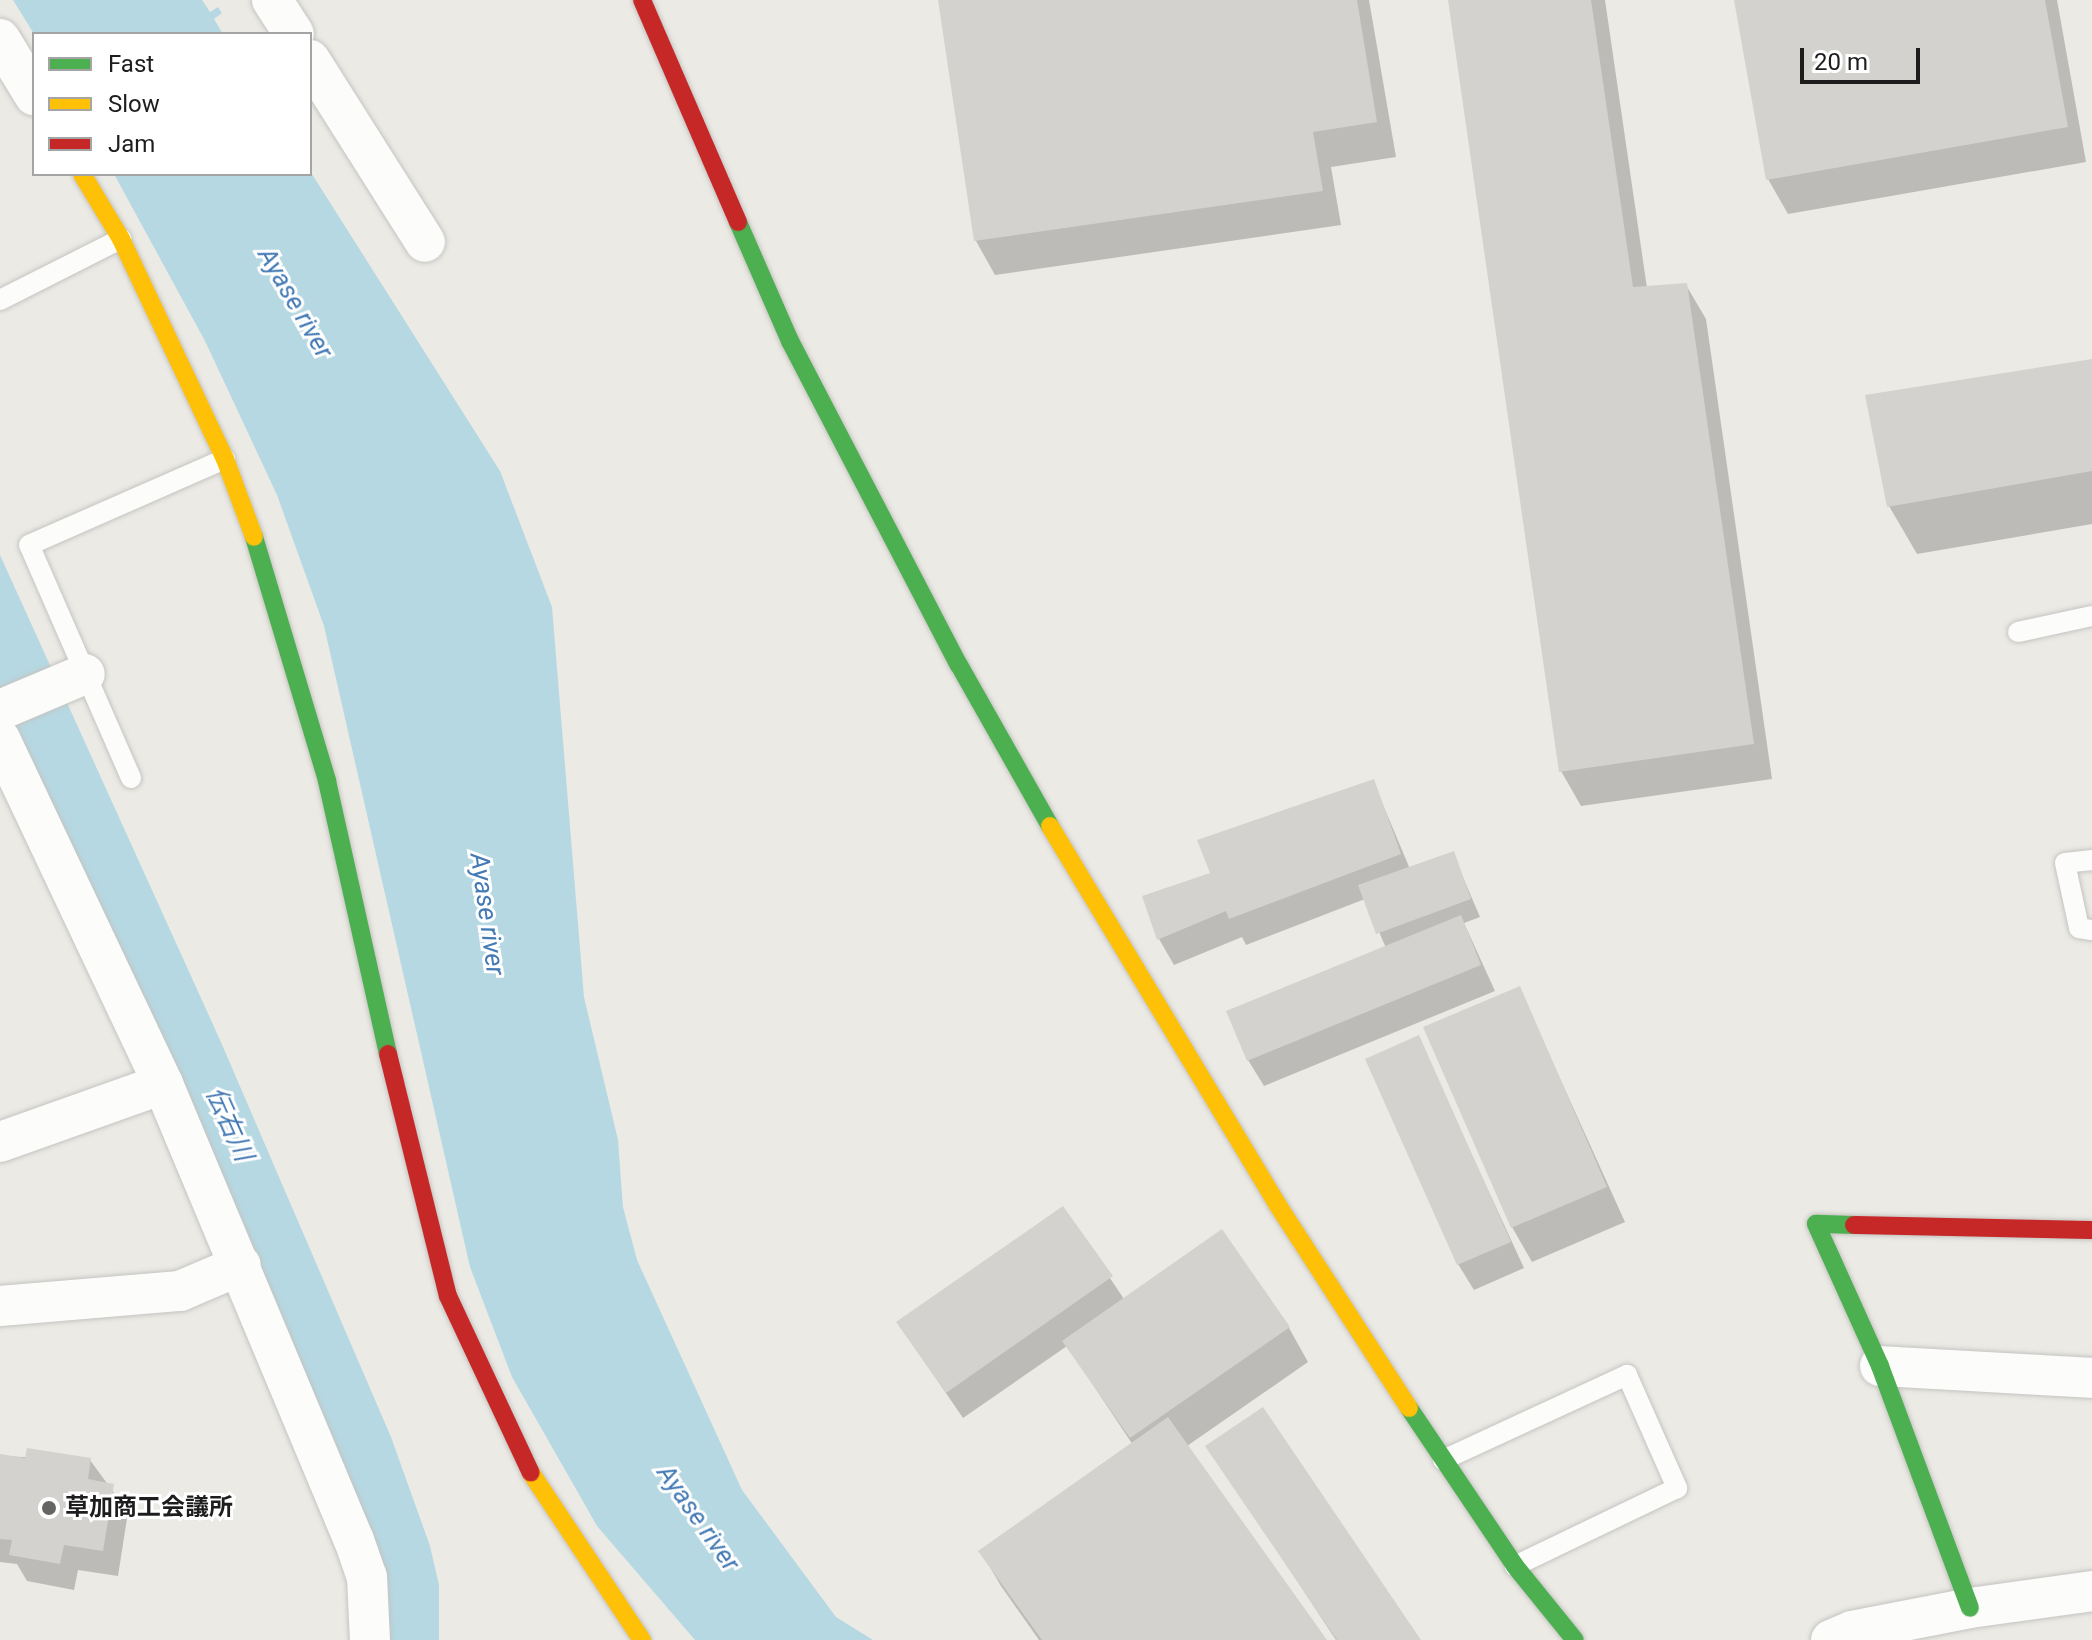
<!DOCTYPE html>
<html>
<head>
<meta charset="utf-8">
<style>
  body { margin:0 }
  #map { position:relative; width:2092px; height:1640px; overflow:hidden; background:#eceae5; font-family:Roboto,"Noto Sans JP",sans-serif }
  div>[style] { position:absolute }
  .water>* { inset:0; background:#b6d8e2 }
  .shadow>* { inset:0; background:#0003 }
  .building>* { inset:0; background:#d4d2ce }
  .roads { filter:drop-shadow(0 0 2px #c4c4c1) drop-shadow(0 0 2px #c4c4c1) }
  .lane>* { height:20px; margin:-10px; padding:0 10px; transform-origin:10px; border-radius:10px; background:#fcfcfb }
  .street>* { height:40px; margin:-20px; padding:0 20px; transform-origin:20px; border-radius:20px; background:#fcfcfb }
  .fast>* { height:18px; margin:-9px; padding:0 9px; transform-origin:9px; border-radius:9px; background:#4caf50 }
  .slow>* { height:18px; margin:-9px; padding:0 9px; transform-origin:9px; border-radius:9px; background:#ffc107 }
  .jam>* { height:18px; margin:-9px; padding:0 9px; transform-origin:9px; border-radius:9px; background:#c62828 }
  .dots>* { width:22px; height:22px; translate:-50% -50%; box-sizing:border-box; border:4px solid #fff; border-radius:50% }
  span { translate:-50% -50%; white-space:nowrap; text-align:center; line-height:1.15; -webkit-text-stroke:6px #fff; paint-order:stroke }
  .poi-label { font-size:24px; color:#1d1d1d; font-weight:700 }
  .left { translate:0 -50%; text-align:left }
  .water-label { font-size:26px; color:#4379b4; font-style:italic }
  .legend { position:absolute; left:32px; top:32px; width:280px; height:144px; box-sizing:border-box; background:#fff; border:2px solid #a5a5a5; margin:0; padding:10px 14px; list-style:none; font-size:24px; color:#1d1d1d }
  .legend li { display:flex; align-items:center; gap:16px; height:40px }
  .legend b { width:40px; border:2px solid #a5a5a5 }
  .scale { position:absolute; left:1800px; top:48px; width:120px; height:36px; box-sizing:border-box; border:4px solid #1d1d1d; border-top:0; padding-left:10px; font-size:24px; line-height:28px; white-space:nowrap; color:#1d1d1d; -webkit-text-stroke:6px #fff; paint-order:stroke }
</style>
</head>
<body>
<div id="map">
  <div class="water">
    <i style="clip-path:polygon(13px 0,202px 0,210px 12px,218px 7px,222px 13px,214px 19px,223px 34px,34px 34px)"></i>
    <i style="clip-path:polygon(310px 171px,500px 471px,552px 607px,584px 997px,618px 1140px,623px 1207px,637px 1260px,742px 1490px,836px 1617px,873px 1640px,695px 1640px,597px 1526px,512px 1377px,470px 1267px,324px 626px,277px 495px,205px 341px,114px 174px)"></i>
    <i style="clip-path:polygon(0 555px,220px 1040px,391px 1437px,430px 1546px,439px 1585px,439px 1640px,387px 1640px,363px 1514px,339px 1452px,206px 1141px,0 689px)"></i>
  </div>
  <div class="shadow">
    <i style="clip-path:polygon(940px 0,1369px 0,1396px 157px,1331px 167px,1341px 225px,995px 275px,976px 241px)"></i>
    <i style="clip-path:polygon(1450px 0,1605px 0,1647px 288px,1686px 285px,1706px 319px,1772px 779px,1581px 806px,1561px 771px)"></i>
    <i style="clip-path:polygon(1736px 0,2057px 0,2086px 162px,1788px 214px,1768px 179px)"></i>
    <i style="clip-path:polygon(2092px 361px,2092px 524px,1917px 554px,1889px 506px)"></i>
    <i style="clip-path:polygon(1373px 781px,1410px 869px,1453px 854px,1480px 917px,1464px 923px,1495px 991px,1264px 1086px,1248px 1060px,1386px 948px,1365px 899px,1246px 945px,1242px 937px,1174px 965px,1159px 939px,1212px 874px)"></i>
    <i style="clip-path:polygon(1519px 988px,1625px 1222px,1532px 1262px,1512px 1227px)"></i>
    <i style="clip-path:polygon(1418px 1038px,1524px 1268px,1474px 1290px,1458px 1264px)"></i>
    <i style="clip-path:polygon(1063px 1208px,1124px 1299px,1289px 1328px,1308px 1362px,1187px 1446px,1325px 1640px,1039px 1640px,1001px 1586px,981px 1552px,1133px 1445px,1067px 1346px,963px 1418px,898px 1323px)"></i>
    <i style="clip-path:polygon(1208px 1446px,1419px 1640px,1336px 1640px)"></i>
    <i style="clip-path:polygon(0 1456px,90px 1460px,128px 1512px,118px 1576px,78px 1570px,74px 1590px,27px 1581px,17px 1564px,0 1562px)"></i>
  </div>
  <div class="building">
    <i style="clip-path:polygon(938px 0,1357px 0,1377px 122px,1313px 132px,1323px 191px,974px 241px)"></i>
    <i style="clip-path:polygon(1448px 0,1591px 0,1633px 287px,1687px 283px,1754px 744px,1559px 772px)"></i>
    <i style="clip-path:polygon(1734px 0,2045px 0,2068px 127px,1766px 180px)"></i>
    <i style="clip-path:polygon(2092px 359px,2092px 471px,1887px 507px,1865px 395px)"></i>
    <i style="clip-path:polygon(1374px 779px,1401px 854px,1229px 919px,1226px 911px,1157px 940px,1142px 896px,1210px 873px,1197px 840px)"></i>
    <i style="clip-path:polygon(1454px 851px,1471px 899px,1376px 934px,1358px 885px)"></i>
    <i style="clip-path:polygon(1461px 915px,1481px 965px,1247px 1061px,1226px 1011px)"></i>
    <i style="clip-path:polygon(1520px 986px,1607px 1187px,1511px 1228px,1423px 1027px)"></i>
    <i style="clip-path:polygon(1419px 1035px,1511px 1242px,1457px 1265px,1365px 1059px)"></i>
    <i style="clip-path:polygon(1063px 1206px,1113px 1276px,946px 1393px,896px 1322px)"></i>
    <i style="clip-path:polygon(1222px 1229px,1290px 1327px,1130px 1438px,1062px 1341px)"></i>
    <i style="clip-path:polygon(1263px 1407px,1421px 1640px,1337px 1640px,1205px 1446px)"></i>
    <i style="clip-path:polygon(1168px 1417px,1327px 1640px,1042px 1640px,978px 1551px)"></i>
    <i style="clip-path:polygon(27px 1448px,91px 1458px,88px 1479px,114px 1484px,103px 1551px,64px 1545px,60px 1564px,9px 1555px,12px 1540px,0 1539px,0 1454px,25px 1458px)"></i>
  </div>
  <div class="roads">
    <div class="lane">
      <i style="left:0;top:300px;width:136px;rotate:-26.8deg"></i>
      <i style="left:2018px;top:632px;width:76px;rotate:-12.2deg"></i>
      <i style="left:131px;top:778px;width:254px;rotate:-113.6deg"></i>
      <i style="left:29px;top:545px;width:214px;rotate:-23.7deg"></i>
      <i style="left:2092px;top:860px;width:27px;rotate:174deg"></i>
      <i style="left:2065px;top:863px;width:66px;rotate:77.8deg"></i>
      <i style="left:2079px;top:928px;width:13px;rotate:9deg"></i>
      <i style="left:1443px;top:1460px;width:203px;rotate:-24.8deg"></i>
      <i style="left:1627px;top:1375px;width:124px;rotate:66.1deg"></i>
      <i style="left:1677px;top:1488px;width:180px;rotate:154.3deg"></i>
    </div>
    <div class="street">
      <i style="left:272px;top:0;width:40px;rotate:57.1deg"></i>
      <i style="left:0;top:39px;width:66px;rotate:58.7deg"></i>
      <i style="left:310px;top:60px;width:215px;rotate:57.7deg"></i>
      <i style="left:0;top:710px;width:92px;rotate:-23deg"></i>
      <i style="left:0;top:739px;width:382px;rotate:64.7deg"></i>
      <i style="left:163px;top:1084px;width:173px;rotate:160.4deg"></i>
      <i style="left:163px;top:1084px;width:494px;rotate:67.3deg"></i>
      <i style="left:354px;top:1540px;width:39px;rotate:71deg"></i>
      <i style="left:367px;top:1577px;width:63px;rotate:87.3deg"></i>
      <i style="left:0;top:1306px;width:181px;rotate:-4.8deg"></i>
      <i style="left:180px;top:1291px;width:66px;rotate:-23.1deg"></i>
      <i style="left:1880px;top:1366px;width:212px;rotate:3.2deg"></i>
      <i style="left:1831px;top:1640px;width:23px;rotate:-23deg"></i>
      <i style="left:1852px;top:1631px;width:120px;rotate:-11deg"></i>
      <i style="left:1970px;top:1608px;width:123px;rotate:-7.9deg"></i>
    </div>
    <div class="fast">
      <i style="left:738px;top:222px;width:130px;rotate:66.4deg"></i>
      <i style="left:790px;top:341px;width:365px;rotate:62.5deg"></i>
      <i style="left:959px;top:665px;width:185px;rotate:60.5deg"></i>
      <i style="left:254px;top:537px;width:255px;rotate:73.3deg"></i>
      <i style="left:327px;top:781px;width:280px;rotate:77.4deg"></i>
      <i style="left:1854px;top:1225px;width:38px;rotate:-178deg"></i>
      <i style="left:1816px;top:1224px;width:156px;rotate:65.7deg"></i>
      <i style="left:1880px;top:1366px;width:258px;rotate:69.6deg"></i>
      <i style="left:1409px;top:1408px;width:190px;rotate:56.1deg"></i>
      <i style="left:1515px;top:1566px;width:95px;rotate:51deg"></i>
    </div>
    <div class="slow">
      <i style="left:82px;top:174px;width:76px;rotate:59deg"></i>
      <i style="left:121px;top:239px;width:243px;rotate:64.7deg"></i>
      <i style="left:225px;top:459px;width:83px;rotate:69.6deg"></i>
      <i style="left:1050px;top:826px;width:441px;rotate:59deg"></i>
      <i style="left:1277px;top:1204px;width:243px;rotate:57.1deg"></i>
      <i style="left:531px;top:1473px;width:201px;rotate:56.4deg"></i>
    </div>
    <div class="jam">
      <i style="left:642px;top:0;width:242px;rotate:66.6deg"></i>
      <i style="left:388px;top:1054px;width:249px;rotate:76.1deg"></i>
      <i style="left:448px;top:1296px;width:195px;rotate:64.9deg"></i>
      <i style="left:1854px;top:1225px;width:238px;rotate:1.2deg"></i>
    </div>
  </div>
  <div class="dots">
    <i style="left:49px;top:1508px;background:#656563"></i>
  </div>
  <div class="poi-label">
    <span class="left" style="left:65px;top:1508px">草加商工会議所</span>
  </div>
  <div class="water-label">
    <span style="left:295px;top:303px;rotate:60deg">Ayase river</span>
    <span style="left:487px;top:914px;rotate:82deg">Ayase river</span>
    <span style="left:229px;top:1124px;rotate:66deg">伝右川</span>
    <span style="left:698px;top:1518px;rotate:55deg">Ayase river</span>
  </div>
  <ul class="legend">
  <li><b style="height:10px;background:#4caf50"></b>Fast</li>
  <li><b style="height:10px;background:#ffc107"></b>Slow</li>
  <li><b style="height:10px;background:#c62828"></b>Jam</li>
  </ul>
  <div class="scale">20 m</div>
</div>
</body>
</html>
